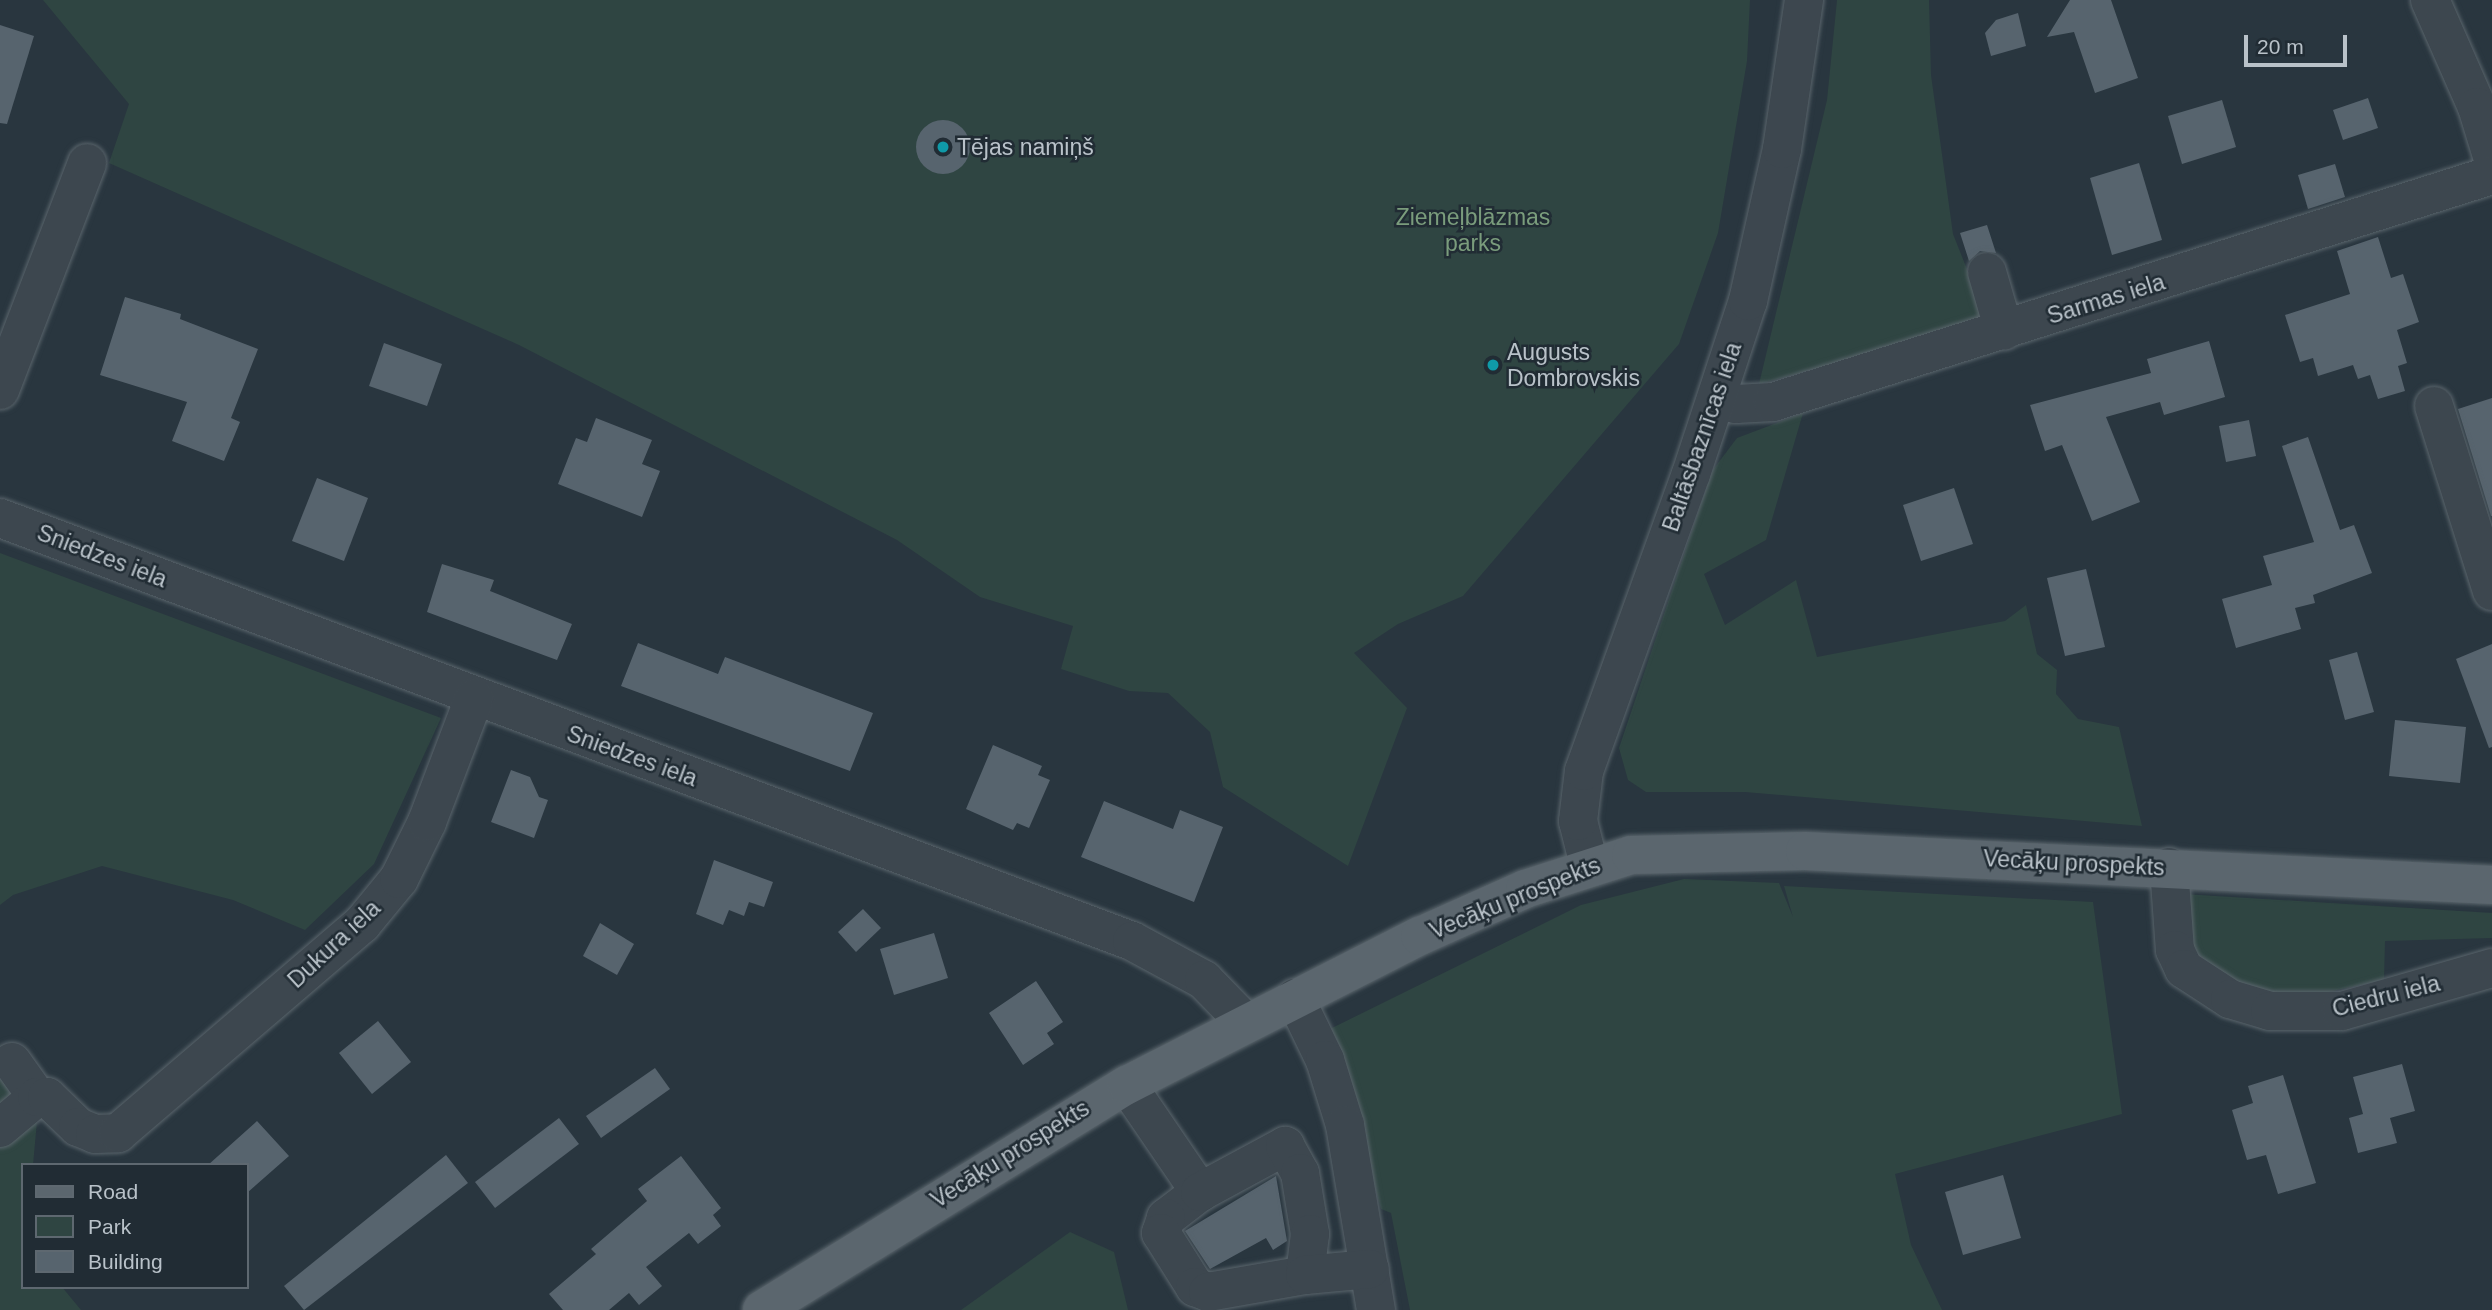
<!DOCTYPE html>
<html>
<head>
<meta charset="utf-8">
<style>
  body { margin:0 }
  #map { position:relative; width:2492px; height:1310px; overflow:hidden; background:#29363f; font-family:Arial,sans-serif }
  div>[style] { position:absolute }
  .green>* { inset:0; background:#2f4542 }
  .building>* { inset:0; background:#57646e }
  .round { border-radius:50% }
  .roads { filter:drop-shadow(0 0 2px #5a656c) drop-shadow(0 0 2px #5a656c) }
  .minor>* { height:38px; margin:-19px; padding:0 19px; transform-origin:19px; border-radius:19px; background:#3d474f }
  .major>* { height:38px; margin:-19px; padding:0 19px; transform-origin:19px; border-radius:19px; background:#5b666e }
  .dots>* { width:19px; height:19px; translate:-50% -50%; box-sizing:border-box; border:4px solid #212c34; border-radius:50% }
  span { translate:-50% -50%; white-space:nowrap; text-align:center; line-height:1.15; -webkit-text-stroke:5px #212c34; paint-order:stroke }
  .poi-label { font-size:23px; color:#b9c2c9 }
  .left { translate:0 -50%; text-align:left }
  .park-label { font-size:23px; color:#7a9c7c }
  .street-label { font-size:23px; color:#b9c2c9 }
  .legend { position:absolute; left:21px; top:1163px; width:228px; height:126px; box-sizing:border-box; background:#212c34; border:2px solid #5e6870; margin:0; padding:9px 12px; list-style:none; font-size:21px; color:#b9c2c9 }
  .legend li { display:flex; align-items:center; gap:14px; height:35px }
  .legend b { width:35px; border:2px solid #5e6870 }
  .scale { position:absolute; left:2244px; top:35px; width:103px; height:32px; box-sizing:border-box; border:4px solid #b9c2c9; border-top:0; padding-left:9px; font-size:21px; line-height:24px; white-space:nowrap; color:#b9c2c9; -webkit-text-stroke:5px #212c34; paint-order:stroke }
</style>
</head>
<body>
<div id="map">
  <div class="green">
    <i style="clip-path:polygon(43px 0,1750px 0,1747px 61px,1718px 233px,1679px 344px,1463px 596px,1398px 624px,1354px 653px,1407px 708px,1348px 866px,1223px 787px,1210px 732px,1168px 693px,1129px 691px,1061px 669px,1073px 626px,980px 597px,897px 540px,519px 345px,109px 163px,129px 104px)"></i>
    <i style="clip-path:polygon(1837px 0,1929px 0,1931px 75px,1953px 234px,1988px 322px,1759px 384px,1827px 100px)"></i>
    <i style="clip-path:polygon(1803px 413px,1766px 540px,1704px 574px,1725px 625px,1796px 580px,1817px 657px,2005px 621px,2026px 605px,2037px 654px,2057px 670px,2056px 694px,2078px 719px,2119px 727px,2142px 826px,1745px 792px,1646px 792px,1628px 780px,1619px 748px,1712px 471px,1737px 438px)"></i>
    <i style="clip-path:polygon(0 553px,441px 718px,374px 864px,305px 930px,233px 900px,102px 866px,13px 895px,0 905px)"></i>
    <i style="clip-path:polygon(1684px 879px,1779px 883px,1793px 917px,1784px 886px,2093px 902px,2122px 1114px,1895px 1174px,1911px 1245px,1942px 1310px,1410px 1310px,1391px 1213px,1381px 1209px,1330px 1029px,1581px 905px)"></i>
    <i style="clip-path:polygon(2183px 894px,2492px 913px,2492px 938px,2385px 941px,2384px 980px,2280px 1002px,2220px 978px,2184px 946px)"></i>
    <i style="clip-path:polygon(0 1076px,38px 1110px,33px 1165px,23px 1165px,23px 1287px,62px 1287px,81px 1310px,0 1310px)"></i>
    <i style="clip-path:polygon(1070px 1232px,1114px 1252px,1128px 1310px,961px 1310px)"></i>
  </div>
  <div class="building">
    <i style="clip-path:polygon(2070px 0,2111px 0,2138px 78px,2095px 93px,2074px 32px,2047px 37px)"></i>
    <i style="clip-path:polygon(2018px 13px,2026px 46px,1991px 56px,1985px 33px,1996px 20px)"></i>
    <i style="clip-path:polygon(0 25px,34px 36px,7px 124px,0 123px)"></i>
    <i style="clip-path:polygon(2368px 98px,2378px 128px,2343px 140px,2333px 110px)"></i>
    <i style="clip-path:polygon(2222px 100px,2236px 147px,2182px 164px,2168px 116px)"></i>
    <i class="round" style="left:916px;top:120px;width:54px;height:54px"></i>
    <i style="clip-path:polygon(2139px 163px,2162px 240px,2112px 255px,2090px 178px)"></i>
    <i style="clip-path:polygon(2335px 164px,2345px 197px,2308px 209px,2298px 175px)"></i>
    <i style="clip-path:polygon(1987px 225px,1996px 253px,1980px 251px,1969px 261px,1960px 233px)"></i>
    <i style="clip-path:polygon(2378px 237px,2391px 278px,2403px 274px,2419px 322px,2397px 330px,2407px 363px,2398px 366px,2405px 391px,2378px 399px,2370px 375px,2358px 379px,2353px 365px,2318px 376px,2313px 358px,2300px 362px,2285px 315px,2350px 294px,2337px 251px)"></i>
    <i style="clip-path:polygon(125px 297px,181px 314px,180px 319px,258px 349px,231px 418px,240px 422px,224px 461px,172px 441px,187px 402px,100px 375px)"></i>
    <i style="clip-path:polygon(2209px 341px,2225px 397px,2164px 415px,2160px 402px,2106px 417px,2140px 502px,2092px 521px,2062px 445px,2045px 451px,2030px 405px,2151px 373px,2147px 359px)"></i>
    <i style="clip-path:polygon(384px 343px,442px 364px,427px 406px,369px 386px)"></i>
    <i style="clip-path:polygon(2492px 398px,2492px 516px,2491px 516px,2458px 409px)"></i>
    <i style="clip-path:polygon(596px 418px,652px 440px,642px 464px,660px 471px,642px 517px,558px 484px,576px 438px,587px 442px)"></i>
    <i style="clip-path:polygon(2249px 420px,2256px 456px,2226px 462px,2219px 426px)"></i>
    <i style="clip-path:polygon(2308px 437px,2340px 530px,2354px 525px,2372px 573px,2313px 595px,2315px 603px,2295px 608px,2301px 629px,2236px 648px,2222px 599px,2272px 585px,2263px 556px,2314px 542px,2282px 446px)"></i>
    <i style="clip-path:polygon(317px 478px,368px 498px,344px 561px,292px 541px)"></i>
    <i style="clip-path:polygon(1954px 488px,1973px 544px,1921px 561px,1903px 505px)"></i>
    <i style="clip-path:polygon(442px 564px,494px 580px,490px 591px,572px 624px,557px 660px,427px 612px)"></i>
    <i style="clip-path:polygon(2086px 569px,2105px 647px,2065px 656px,2047px 578px)"></i>
    <i style="clip-path:polygon(638px 643px,718px 674px,725px 657px,873px 713px,850px 771px,621px 686px)"></i>
    <i style="clip-path:polygon(2492px 644px,2492px 747px,2489px 748px,2456px 659px)"></i>
    <i style="clip-path:polygon(2357px 652px,2374px 712px,2345px 720px,2329px 660px)"></i>
    <i style="clip-path:polygon(2395px 720px,2466px 727px,2460px 783px,2389px 776px)"></i>
    <i style="clip-path:polygon(993px 745px,1042px 766px,1038px 775px,1050px 780px,1029px 828px,1017px 823px,1013px 830px,966px 809px)"></i>
    <i style="clip-path:polygon(511px 770px,530px 777px,539px 797px,548px 800px,534px 838px,491px 822px)"></i>
    <i style="clip-path:polygon(1104px 801px,1173px 829px,1180px 810px,1223px 827px,1194px 902px,1081px 857px)"></i>
    <i style="clip-path:polygon(714px 860px,773px 882px,764px 907px,749px 902px,744px 916px,729px 910px,723px 925px,696px 914px)"></i>
    <i style="clip-path:polygon(863px 909px,881px 928px,856px 952px,838px 932px)"></i>
    <i style="clip-path:polygon(600px 923px,634px 944px,617px 975px,583px 956px)"></i>
    <i style="clip-path:polygon(934px 933px,948px 978px,894px 995px,880px 949px)"></i>
    <i style="clip-path:polygon(1036px 981px,1063px 1022px,1047px 1033px,1054px 1044px,1023px 1065px,989px 1013px)"></i>
    <i style="clip-path:polygon(378px 1021px,411px 1062px,372px 1094px,339px 1053px)"></i>
    <i style="clip-path:polygon(2402px 1064px,2415px 1111px,2390px 1118px,2397px 1143px,2358px 1153px,2349px 1118px,2363px 1114px,2353px 1077px)"></i>
    <i style="clip-path:polygon(655px 1068px,670px 1089px,601px 1138px,586px 1116px)"></i>
    <i style="clip-path:polygon(2283px 1075px,2316px 1183px,2278px 1194px,2266px 1155px,2247px 1160px,2232px 1110px,2253px 1103px,2248px 1086px)"></i>
    <i style="clip-path:polygon(559px 1118px,579px 1144px,495px 1208px,475px 1182px)"></i>
    <i style="clip-path:polygon(257px 1121px,289px 1156px,247px 1193px,247px 1165px,208px 1165px)"></i>
    <i style="clip-path:polygon(446px 1155px,468px 1183px,304px 1310px,284px 1286px)"></i>
    <i style="clip-path:polygon(681px 1156px,721px 1208px,713px 1215px,721px 1226px,698px 1244px,689px 1233px,646px 1267px,662px 1286px,639px 1305px,629px 1293px,609px 1310px,563px 1310px,549px 1294px,596px 1254px,591px 1249px,647px 1201px,638px 1189px)"></i>
    <i style="clip-path:polygon(2003px 1175px,2021px 1238px,1963px 1255px,1945px 1192px)"></i>
    <i style="clip-path:polygon(1276px 1176px,1287px 1241px,1273px 1250px,1266px 1238px,1210px 1269px,1185px 1231px)"></i>
  </div>
  <div class="roads">
    <div class="minor">
      <i style="left:2430px;top:0;width:117px;rotate:66.3deg"></i>
      <i style="left:2477px;top:107px;width:51px;rotate:73deg"></i>
      <i style="left:1987px;top:272px;width:61px;rotate:73.9deg"></i>
      <i style="left:0;top:390px;width:243px;rotate:-69deg"></i>
      <i style="left:1717px;top:400px;width:19px;rotate:12deg"></i>
      <i style="left:1736px;top:404px;width:37px;rotate:-3deg"></i>
      <i style="left:1773px;top:402px;width:754px;rotate:-17.52deg"></i>
      <i style="left:2434px;top:406px;width:194px;rotate:72.6deg"></i>
      <i style="left:0;top:518px;width:1208px;rotate:20.49deg"></i>
      <i style="left:1132px;top:941px;width:82px;rotate:28.4deg"></i>
      <i style="left:1204px;top:980px;width:60px;rotate:45.7deg"></i>
      <i style="left:1589px;top:865px;width:45px;rotate:-104deg"></i>
      <i style="left:1578px;top:821px;width:50px;rotate:-83.2deg"></i>
      <i style="left:1584px;top:771px;width:316px;rotate:-70.2deg"></i>
      <i style="left:1691px;top:474px;width:182px;rotate:-71.8deg"></i>
      <i style="left:1748px;top:301px;width:156px;rotate:-77.4deg"></i>
      <i style="left:1782px;top:149px;width:151px;rotate:-81.6deg"></i>
      <i style="left:2169px;top:867px;width:83px;rotate:85.9deg"></i>
      <i style="left:2175px;top:950px;width:21px;rotate:65deg"></i>
      <i style="left:2184px;top:969px;width:55px;rotate:33.1deg"></i>
      <i style="left:2230px;top:999px;width:42px;rotate:16.7deg"></i>
      <i style="left:2270px;top:1011px;width:72px"></i>
      <i style="left:2342px;top:1011px;width:156px;rotate:-16deg"></i>
      <i style="left:1295px;top:998px;width:69px;rotate:64.2deg"></i>
      <i style="left:1325px;top:1060px;width:68px;rotate:72.9deg"></i>
      <i style="left:1345px;top:1125px;width:188px;rotate:80.5deg"></i>
      <i style="left:12px;top:1062px;width:43px;rotate:54.5deg"></i>
      <i style="left:1127px;top:1085px;width:130px;rotate:55.7deg"></i>
      <i style="left:1200px;top:1192px;width:43px;rotate:142.6deg"></i>
      <i style="left:1166px;top:1218px;width:16px;rotate:108deg"></i>
      <i style="left:1161px;top:1233px;width:64px;rotate:57.8deg"></i>
      <i style="left:1195px;top:1287px;width:14px;rotate:21deg"></i>
      <i style="left:1208px;top:1292px;width:98px;rotate:-9.9deg"></i>
      <i style="left:0;top:1128px;width:48px;rotate:-40deg"></i>
      <i style="left:37px;top:1097px;width:10px"></i>
      <i style="left:47px;top:1097px;width:43px;rotate:44.1deg"></i>
      <i style="left:78px;top:1127px;width:18px;rotate:22deg"></i>
      <i style="left:95px;top:1134px;width:23px;rotate:-2deg"></i>
      <i style="left:118px;top:1133px;width:321px;rotate:-40.6deg"></i>
      <i style="left:362px;top:924px;width:58px;rotate:-50.6deg"></i>
      <i style="left:399px;top:879px;width:64px;rotate:-63.8deg"></i>
      <i style="left:427px;top:822px;width:133px;rotate:-69.2deg"></i>
      <i style="left:1200px;top:1192px;width:97px;rotate:-28.4deg"></i>
      <i style="left:1285px;top:1146px;width:31px;rotate:61deg"></i>
      <i style="left:1300px;top:1173px;width:62px;rotate:80.7deg"></i>
      <i style="left:1310px;top:1234px;width:41px;rotate:97deg"></i>
      <i style="left:1305px;top:1275px;width:65px;rotate:-5.3deg"></i>
    </div>
    <div class="major">
      <i style="left:762px;top:1310px;width:429px;rotate:-31.7deg"></i>
      <i style="left:1127px;top:1085px;width:329px;rotate:-27deg"></i>
      <i style="left:1420px;top:936px;width:115px;rotate:-24.1deg"></i>
      <i style="left:1525px;top:889px;width:111px;rotate:-17.8deg"></i>
      <i style="left:1631px;top:855px;width:174px;rotate:-1.3deg"></i>
      <i style="left:1805px;top:851px;width:688px;rotate:2.83deg"></i>
    </div>
  </div>
  <div class="dots">
    <i style="left:943px;top:147px;background:#0f9aa8"></i>
    <i style="left:1493px;top:365px;background:#0f9aa8"></i>
  </div>
  <div class="poi-label">
    <span class="left" style="left:957px;top:147px">Tējas namiņš</span>
    <span class="left" style="left:1507px;top:365px">Augusts<br>Dombrovskis</span>
  </div>
  <div class="park-label">
    <span style="left:1473px;top:230px">Ziemeļblāzmas<br>parks</span>
  </div>
  <div class="street-label">
    <span style="left:2106px;top:299px;rotate:-17deg">Sarmas iela</span>
    <span style="left:1702px;top:437px;rotate:-71deg">Baltāsbaznīcas iela</span>
    <span style="left:102px;top:556px;rotate:21deg">Sniedzes iela</span>
    <span style="left:632px;top:756px;rotate:20deg">Sniedzes iela</span>
    <span style="left:2074px;top:863px;rotate:3deg">Vecāķu prospekts</span>
    <span style="left:1515px;top:898px;rotate:-22deg">Vecāķu prospekts</span>
    <span style="left:334px;top:944px;rotate:-43deg">Dukura iela</span>
    <span style="left:2386px;top:996px;rotate:-14deg">Ciedru iela</span>
    <span style="left:1010px;top:1154px;rotate:-32deg">Vecāķu prospekts</span>
  </div>
  <ul class="legend">
  <li><b style="height:9px;background:#5b666e"></b>Road</li>
  <li><b style="height:19px;background:#2f4542"></b>Park</li>
  <li><b style="height:19px;background:#57646e"></b>Building</li>
  </ul>
  <div class="scale">20 m</div>
</div>
</body>
</html>
